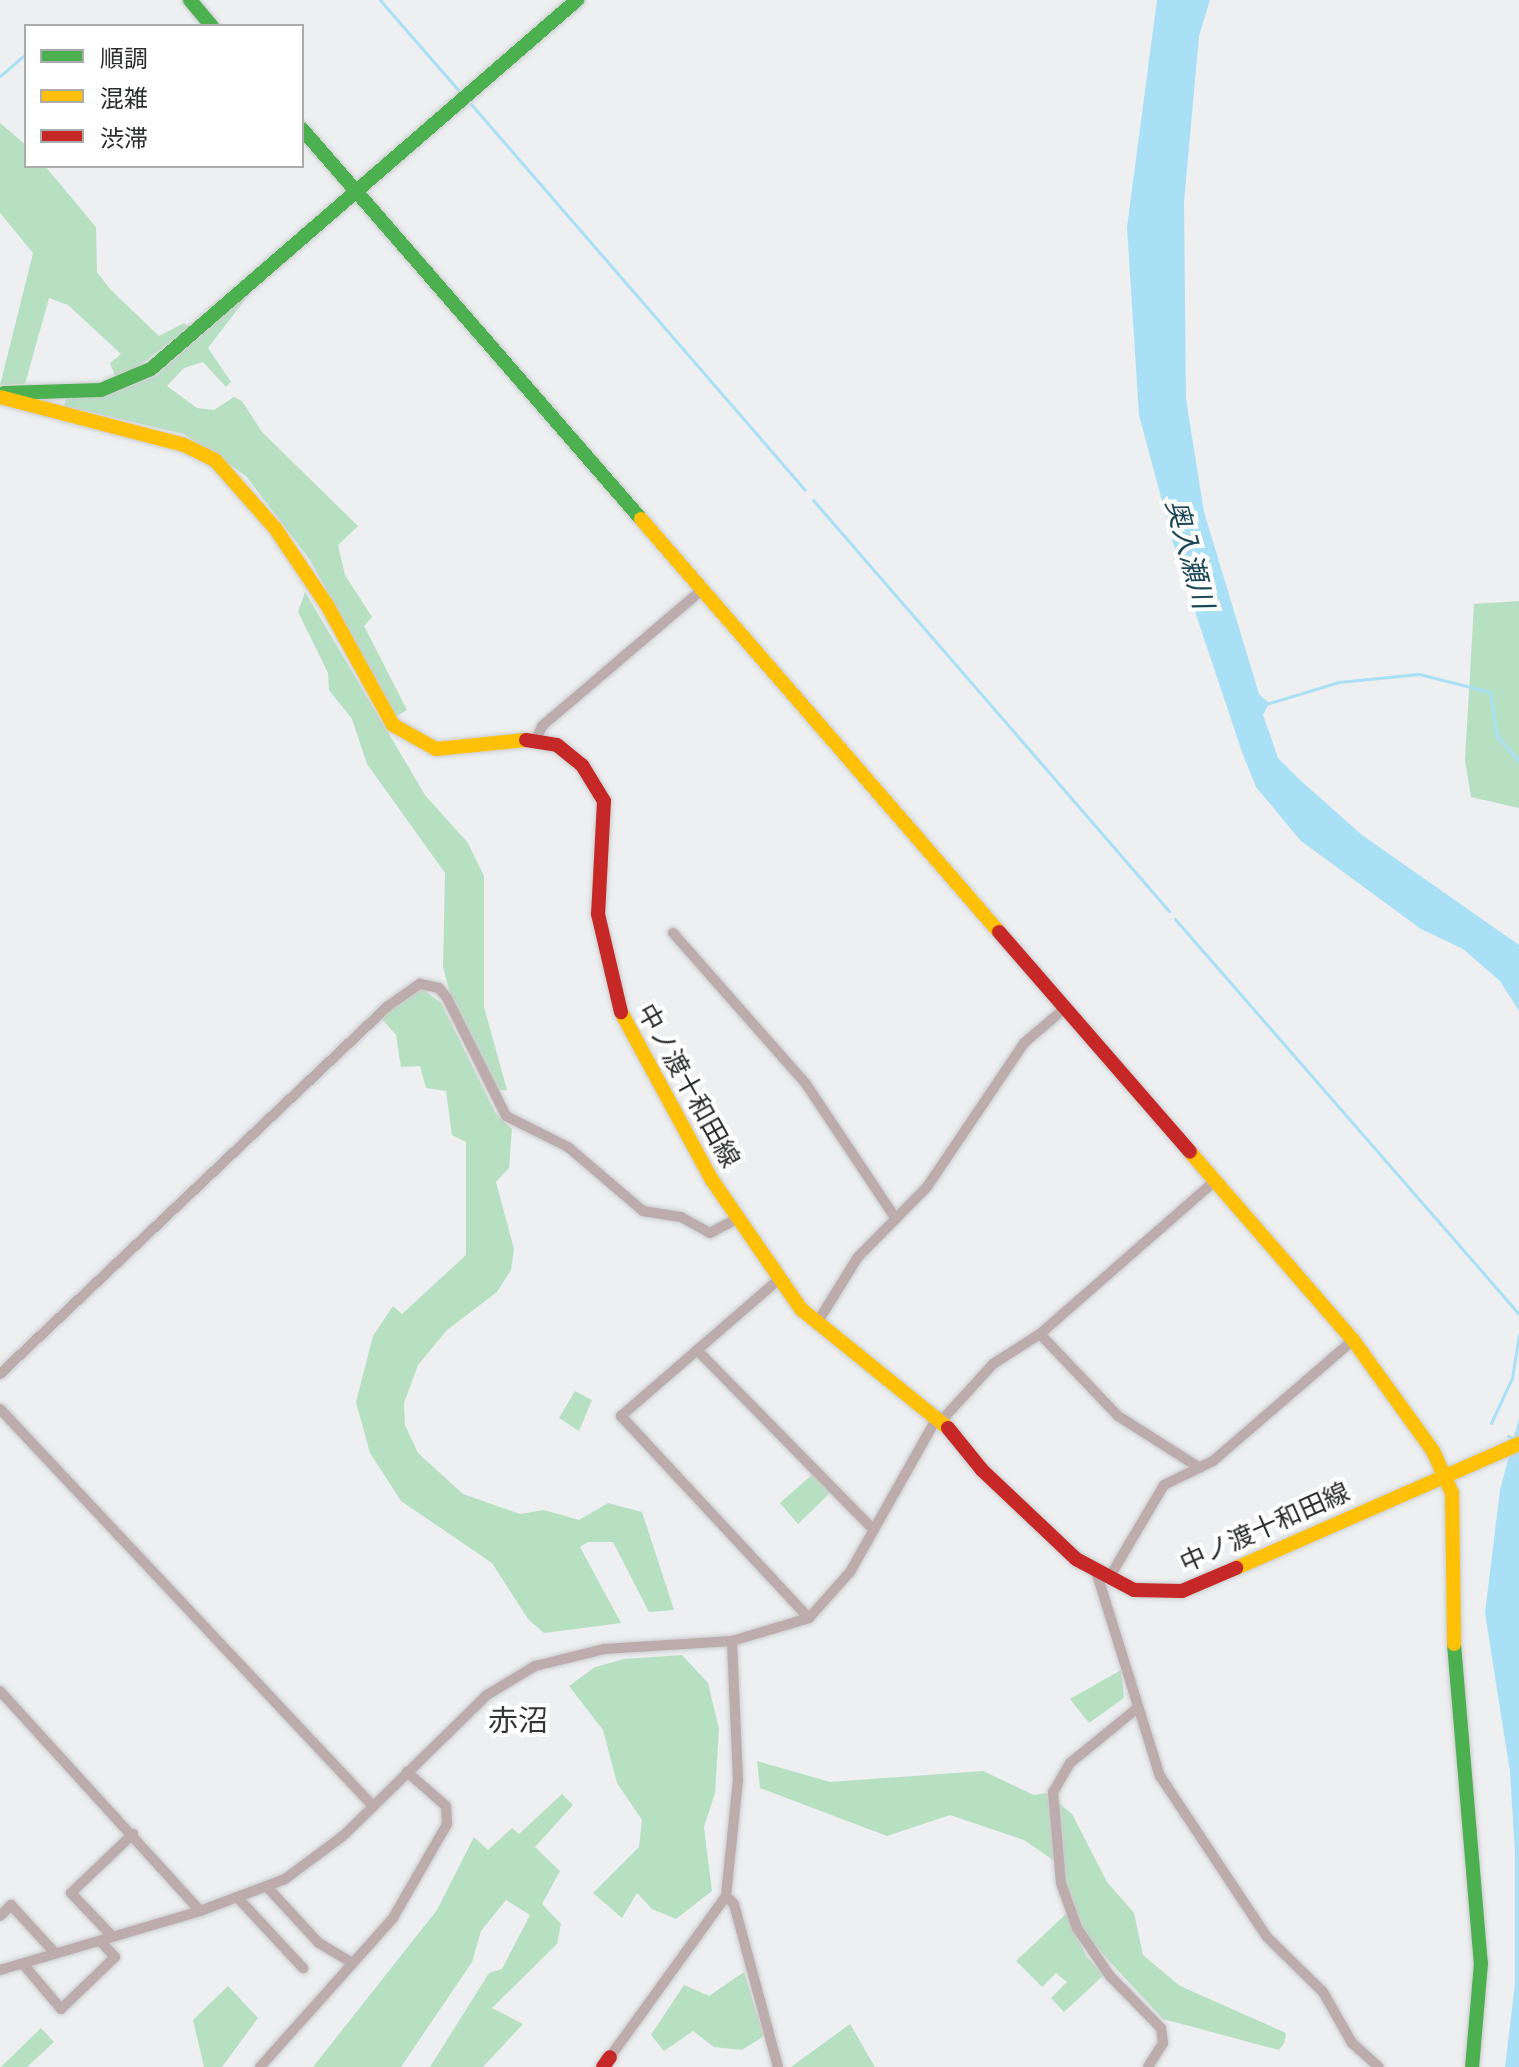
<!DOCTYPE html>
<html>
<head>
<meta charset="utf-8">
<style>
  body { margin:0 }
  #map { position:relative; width:1519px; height:2067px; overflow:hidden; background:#edeff1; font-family:"Fira Sans Condensed","Noto Sans JP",sans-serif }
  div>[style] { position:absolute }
  .green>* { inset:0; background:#b7e0c3 }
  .water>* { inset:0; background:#aae0f5 }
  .stream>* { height:3px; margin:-1.5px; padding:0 1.5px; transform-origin:1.5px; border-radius:1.5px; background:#aae0f5 }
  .roads { filter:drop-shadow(0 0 2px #cbcccd) drop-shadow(0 0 2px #cbcccd) }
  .street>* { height:10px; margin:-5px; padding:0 5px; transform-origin:5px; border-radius:5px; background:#bdacac }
  .fast>* { height:14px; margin:-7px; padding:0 7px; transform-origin:7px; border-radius:7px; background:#4caf50 }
  .slow>* { height:14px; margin:-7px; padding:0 7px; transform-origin:7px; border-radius:7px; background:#ffc107 }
  .jam>* { height:14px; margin:-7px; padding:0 7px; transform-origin:7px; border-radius:7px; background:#c62828 }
  span { translate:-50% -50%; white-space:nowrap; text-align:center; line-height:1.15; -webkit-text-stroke:8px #fff; paint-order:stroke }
  .street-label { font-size:26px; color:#2b2c2d }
  .water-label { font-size:28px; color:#1c4757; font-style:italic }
  .quarter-label { font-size:30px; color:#333538 }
  .legend { position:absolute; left:24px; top:24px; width:280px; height:144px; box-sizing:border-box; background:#fff; border:2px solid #aaabab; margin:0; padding:10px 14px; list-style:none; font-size:24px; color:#2b2c2d }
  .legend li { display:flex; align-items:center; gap:16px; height:40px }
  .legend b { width:40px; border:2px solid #aaabab }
</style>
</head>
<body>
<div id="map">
  <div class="green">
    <i style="clip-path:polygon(0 123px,26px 145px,26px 166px,45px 166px,96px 227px,97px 272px,110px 289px,159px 336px,184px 323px,189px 327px,135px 369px,115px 376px,110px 363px,121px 354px,68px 305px,49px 298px,25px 384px,0 385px,33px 253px,0 213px)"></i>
    <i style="clip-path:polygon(253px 289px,208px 348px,231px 382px,226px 387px,203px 362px,184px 368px,167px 386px,197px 408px,214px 410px,234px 397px,242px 401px,262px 432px,358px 526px,338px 545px,345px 575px,372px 617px,364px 626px,407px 710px,395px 717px,310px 560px,246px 476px,184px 434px,64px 406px,66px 398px,107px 396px,156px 376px)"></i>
    <i style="clip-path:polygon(305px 592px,425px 795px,468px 843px,484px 876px,484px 1007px,507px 1090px,498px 1090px,451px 997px,443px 967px,445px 873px,367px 764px,352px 719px,329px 690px,328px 673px,298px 612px)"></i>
    <i style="clip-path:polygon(1519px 601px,1519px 808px,1471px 797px,1465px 760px,1474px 604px)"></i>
    <i style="clip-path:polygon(421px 988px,441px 1003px,496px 1114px,512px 1129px,509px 1168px,496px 1182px,514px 1249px,511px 1270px,497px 1292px,447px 1330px,418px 1365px,404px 1403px,405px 1425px,418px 1453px,463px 1494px,520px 1514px,544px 1510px,579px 1520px,608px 1503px,642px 1512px,674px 1610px,649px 1612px,613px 1542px,588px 1542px,580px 1547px,621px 1623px,544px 1633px,528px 1619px,492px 1563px,401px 1501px,370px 1453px,356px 1402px,373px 1336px,393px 1306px,402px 1314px,466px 1255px,466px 1142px,452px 1135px,446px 1091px,426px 1088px,420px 1066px,401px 1067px,396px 1035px,381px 1018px)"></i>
    <i style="clip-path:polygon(575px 1391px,592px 1400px,579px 1431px,559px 1418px)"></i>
    <i style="clip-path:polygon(814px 1473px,830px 1493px,798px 1524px,780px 1503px)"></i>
    <i style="clip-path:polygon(682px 1655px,708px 1683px,719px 1729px,715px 1793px,704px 1827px,712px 1891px,676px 1919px,652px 1909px,637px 1893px,622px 1918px,593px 1893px,639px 1847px,642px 1820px,617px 1783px,603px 1730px,569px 1686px,595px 1667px,624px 1659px)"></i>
    <i style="clip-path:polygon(1121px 1670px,1124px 1698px,1089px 1723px,1070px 1699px)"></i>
    <i style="clip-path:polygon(757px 1761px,830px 1782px,983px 1771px,1034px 1795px,1046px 1793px,1072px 1814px,1107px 1882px,1134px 1913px,1143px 1955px,1180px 1986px,1286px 2033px,1284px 2043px,1279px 2050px,1163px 2019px,1084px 1934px,1056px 1862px,1024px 1840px,950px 1815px,887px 1836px,760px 1788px)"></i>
    <i style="clip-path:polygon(562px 1794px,573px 1805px,535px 1847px,560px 1871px,542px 1904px,561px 1924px,557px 1944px,492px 2008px,523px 2024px,483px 2067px,430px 2067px,489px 1973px,502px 1969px,530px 1915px,506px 1900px,481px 1931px,472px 1962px,401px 2067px,313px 2067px,437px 1910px,474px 1837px,488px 1850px,512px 1828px,519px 1834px)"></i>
    <i style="clip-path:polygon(1067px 1913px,1086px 1956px,1104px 1975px,1064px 2012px,1051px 1998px,1067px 1982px,1056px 1973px,1042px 1987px,1016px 1961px)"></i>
    <i style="clip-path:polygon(744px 1972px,764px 2036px,742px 2050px,714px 2047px,693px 2031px,664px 2051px,651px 2035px,684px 1985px,709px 1996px)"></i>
    <i style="clip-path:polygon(228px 1986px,258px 2018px,222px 2067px,204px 2067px,193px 2020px)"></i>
    <i style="clip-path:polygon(850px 2024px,875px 2067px,791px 2067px)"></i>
    <i style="clip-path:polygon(41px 2028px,54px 2042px,27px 2067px,1px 2067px)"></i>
  </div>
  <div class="water">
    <i style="clip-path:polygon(1157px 0,1210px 0,1199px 36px,1184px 202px,1186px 399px,1204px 512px,1259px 694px,1269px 703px,1263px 715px,1278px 758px,1300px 780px,1362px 835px,1519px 945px,1519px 1011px,1500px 981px,1463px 949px,1421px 929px,1301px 841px,1256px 787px,1242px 752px,1178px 561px,1139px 415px,1127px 227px)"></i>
    <i style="clip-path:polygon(1519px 1418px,1519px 2067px,1505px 2067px,1515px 1984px,1515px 1853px,1510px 1772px,1485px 1613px,1500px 1490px)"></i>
  </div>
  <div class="stream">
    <i style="left:380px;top:0;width:121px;rotate:49deg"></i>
    <i style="left:0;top:76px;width:35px;rotate:-41deg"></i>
    <i style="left:471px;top:104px;width:510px;rotate:49.13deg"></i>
    <i style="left:813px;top:500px;width:544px;rotate:49.1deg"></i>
    <i style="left:1266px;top:704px;width:76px;rotate:-16.8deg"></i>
    <i style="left:1339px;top:682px;width:80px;rotate:-5.7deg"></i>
    <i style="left:1419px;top:674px;width:73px;rotate:14.2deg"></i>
    <i style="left:1490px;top:692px;width:45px;rotate:81deg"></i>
    <i style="left:1497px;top:736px;width:33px;rotate:49deg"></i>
    <i style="left:1175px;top:919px;width:524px;rotate:48.95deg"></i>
    <i style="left:1491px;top:1423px;width:50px;rotate:-65deg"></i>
    <i style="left:1512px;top:1378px;width:44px;rotate:-80.8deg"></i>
    <i style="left:1508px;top:1436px;width:9px;rotate:27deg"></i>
  </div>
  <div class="roads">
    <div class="street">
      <i style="left:536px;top:739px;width:14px;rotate:-65deg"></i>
      <i style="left:542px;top:726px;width:210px;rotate:-40.4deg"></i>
      <i style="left:673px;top:933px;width:201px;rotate:48.6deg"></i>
      <i style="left:806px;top:1084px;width:162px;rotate:56.3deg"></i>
      <i style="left:778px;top:1280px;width:208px;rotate:139.1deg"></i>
      <i style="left:621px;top:1416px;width:276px;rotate:47.1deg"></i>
      <i style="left:817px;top:1323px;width:78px;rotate:-58.2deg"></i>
      <i style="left:858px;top:1257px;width:98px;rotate:-45.4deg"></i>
      <i style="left:927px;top:1187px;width:174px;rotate:-56deg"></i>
      <i style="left:1024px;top:1043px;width:52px;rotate:-40.4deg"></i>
      <i style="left:1040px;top:1334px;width:113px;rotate:46.4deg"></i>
      <i style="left:1118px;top:1416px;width:97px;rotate:32.4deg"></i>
      <i style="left:697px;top:1350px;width:252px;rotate:45.5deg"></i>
      <i style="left:0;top:1374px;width:535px;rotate:-43.48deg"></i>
      <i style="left:388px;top:1006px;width:39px;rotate:-35deg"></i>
      <i style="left:420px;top:984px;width:19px;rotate:12deg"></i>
      <i style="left:439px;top:988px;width:13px;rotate:51deg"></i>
      <i style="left:447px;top:998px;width:132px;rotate:63.4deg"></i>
      <i style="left:506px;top:1116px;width:69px;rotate:26.6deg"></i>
      <i style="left:568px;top:1147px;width:99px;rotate:40.5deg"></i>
      <i style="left:643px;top:1211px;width:38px;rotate:9deg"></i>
      <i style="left:681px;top:1217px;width:33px;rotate:29deg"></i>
      <i style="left:710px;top:1233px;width:32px;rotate:-28deg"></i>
      <i style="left:0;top:1409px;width:545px;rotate:46.79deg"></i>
      <i style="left:942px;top:1420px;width:76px;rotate:-47.7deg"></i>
      <i style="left:993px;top:1364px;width:56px;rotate:-32.6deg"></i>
      <i style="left:1040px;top:1334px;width:232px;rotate:-41.2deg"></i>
      <i style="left:1096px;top:1571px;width:215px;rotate:72.7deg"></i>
      <i style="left:1160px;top:1776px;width:193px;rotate:56.4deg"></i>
      <i style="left:1267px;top:1937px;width:78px;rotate:44.5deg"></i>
      <i style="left:1323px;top:1992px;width:59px;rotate:60.4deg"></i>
      <i style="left:1352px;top:2043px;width:36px;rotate:42deg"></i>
      <i style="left:1109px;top:1578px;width:108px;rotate:-59.4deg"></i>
      <i style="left:1164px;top:1485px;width:55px;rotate:-26.1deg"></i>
      <i style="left:1213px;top:1461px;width:185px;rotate:-40.8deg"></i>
      <i style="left:0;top:1691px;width:297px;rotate:47.7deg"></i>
      <i style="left:1135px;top:1710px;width:84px;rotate:140.8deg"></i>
      <i style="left:1070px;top:1763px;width:34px;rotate:120deg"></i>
      <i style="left:1053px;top:1792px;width:91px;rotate:85deg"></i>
      <i style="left:1061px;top:1883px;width:48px;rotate:70.4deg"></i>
      <i style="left:1077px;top:1928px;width:58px;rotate:55.5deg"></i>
      <i style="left:1110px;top:1976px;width:73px;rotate:45.6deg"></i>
      <i style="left:1161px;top:2028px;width:15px;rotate:82deg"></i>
      <i style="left:1163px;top:2043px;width:28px;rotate:122deg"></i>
      <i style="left:268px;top:1888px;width:75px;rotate:47.2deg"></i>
      <i style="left:319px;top:1943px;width:39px;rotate:31deg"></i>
      <i style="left:726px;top:1896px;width:11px;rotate:45deg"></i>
      <i style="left:734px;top:1904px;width:169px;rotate:74.9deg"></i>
      <i style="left:238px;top:1898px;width:96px;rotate:47.1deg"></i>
      <i style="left:0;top:1916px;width:16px;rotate:-45deg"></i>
      <i style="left:11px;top:1905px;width:65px;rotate:47.5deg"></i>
      <i style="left:113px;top:1937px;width:61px;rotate:-133.7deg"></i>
      <i style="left:71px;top:1893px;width:86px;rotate:-43.6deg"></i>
      <i style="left:23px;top:1964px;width:59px;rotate:49.8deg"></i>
      <i style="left:61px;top:2009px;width:75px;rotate:-43.9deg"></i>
      <i style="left:115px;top:1957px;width:22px;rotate:-133deg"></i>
      <i style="left:0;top:1970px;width:209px;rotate:-16.4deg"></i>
      <i style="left:200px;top:1911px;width:91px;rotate:-20.6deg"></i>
      <i style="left:285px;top:1879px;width:72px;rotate:-36.6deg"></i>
      <i style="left:343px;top:1836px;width:202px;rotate:-44.4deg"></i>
      <i style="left:487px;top:1695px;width:56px;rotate:-31.1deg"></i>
      <i style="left:535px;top:1666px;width:71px;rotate:-13.8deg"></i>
      <i style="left:604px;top:1649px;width:128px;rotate:-3.6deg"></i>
      <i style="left:732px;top:1641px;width:80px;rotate:-16.6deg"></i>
      <i style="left:809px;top:1618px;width:62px;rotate:-48.3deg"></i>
      <i style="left:850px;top:1572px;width:179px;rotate:-60.6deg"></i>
      <i style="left:610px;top:2057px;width:198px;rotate:-54.2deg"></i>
      <i style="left:726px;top:1896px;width:117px;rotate:-84.1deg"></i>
      <i style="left:738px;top:1780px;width:139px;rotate:-92.5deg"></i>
      <i style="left:260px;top:2067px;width:200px;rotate:-48.2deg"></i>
      <i style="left:393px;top:1918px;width:108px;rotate:-60.1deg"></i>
      <i style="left:447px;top:1824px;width:18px;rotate:-93deg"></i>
      <i style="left:446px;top:1806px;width:52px;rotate:-138.9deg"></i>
    </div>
    <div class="fast">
      <i style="left:190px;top:0;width:34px;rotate:50deg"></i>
      <i style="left:302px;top:129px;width:517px;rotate:49deg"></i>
      <i style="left:4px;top:393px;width:97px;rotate:-1.8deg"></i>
      <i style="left:101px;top:390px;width:54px;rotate:-22.8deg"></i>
      <i style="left:151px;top:369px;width:564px;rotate:-40.9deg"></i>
      <i style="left:1454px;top:1644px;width:320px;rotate:85.2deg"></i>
      <i style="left:1481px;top:1963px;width:104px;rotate:94.9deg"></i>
    </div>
    <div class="slow">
      <i style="left:0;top:397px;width:190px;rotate:14.6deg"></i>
      <i style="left:184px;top:445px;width:34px;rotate:26deg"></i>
      <i style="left:215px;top:460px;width:91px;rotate:48.6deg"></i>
      <i style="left:275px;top:528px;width:93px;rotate:56deg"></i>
      <i style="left:327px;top:605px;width:137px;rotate:61.2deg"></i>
      <i style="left:393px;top:725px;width:49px;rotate:29.2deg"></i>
      <i style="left:436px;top:749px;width:90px;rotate:-5.7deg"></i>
      <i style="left:641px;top:519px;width:547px;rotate:49.08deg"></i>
      <i style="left:621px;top:1012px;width:191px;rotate:61.6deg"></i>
      <i style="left:712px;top:1180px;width:157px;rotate:55.4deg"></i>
      <i style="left:801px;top:1309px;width:189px;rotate:39deg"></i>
      <i style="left:1190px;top:1152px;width:249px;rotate:49.1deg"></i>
      <i style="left:1353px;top:1340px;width:137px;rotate:54.2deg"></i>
      <i style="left:1433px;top:1451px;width:46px;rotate:65.7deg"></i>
      <i style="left:1452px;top:1493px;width:151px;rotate:89.2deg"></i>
      <i style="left:1236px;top:1568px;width:309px;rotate:-23.7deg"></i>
    </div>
    <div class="jam">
      <i style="left:526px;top:740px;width:31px;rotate:9deg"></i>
      <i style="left:557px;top:745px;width:32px;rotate:39deg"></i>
      <i style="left:582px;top:765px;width:42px;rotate:58.6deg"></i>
      <i style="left:604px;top:801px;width:113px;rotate:93deg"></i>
      <i style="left:598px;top:914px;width:101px;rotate:76.8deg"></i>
      <i style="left:999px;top:932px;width:291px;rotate:49deg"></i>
      <i style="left:948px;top:1428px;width:54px;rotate:51deg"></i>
      <i style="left:982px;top:1470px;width:129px;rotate:43.4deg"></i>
      <i style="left:1076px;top:1559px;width:66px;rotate:28.1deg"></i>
      <i style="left:1134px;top:1590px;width:48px;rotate:1.2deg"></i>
      <i style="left:1182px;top:1591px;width:59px;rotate:-23.1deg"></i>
      <i style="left:603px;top:2067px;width:12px;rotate:-55deg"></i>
    </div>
  </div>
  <div class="street-label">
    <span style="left:688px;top:1086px;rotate:61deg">中ノ渡十和田線</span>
    <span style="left:1265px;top:1528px;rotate:-24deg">中ノ渡十和田線</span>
  </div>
  <div class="water-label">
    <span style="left:1189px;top:554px;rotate:75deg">奥入瀬川</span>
  </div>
  <div class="quarter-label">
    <span style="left:518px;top:1721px">赤沼</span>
  </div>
  <ul class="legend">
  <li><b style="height:10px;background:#4caf50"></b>順調</li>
  <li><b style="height:10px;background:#ffc107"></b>混雑</li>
  <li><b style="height:10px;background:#c62828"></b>渋滞</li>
  </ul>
</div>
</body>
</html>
